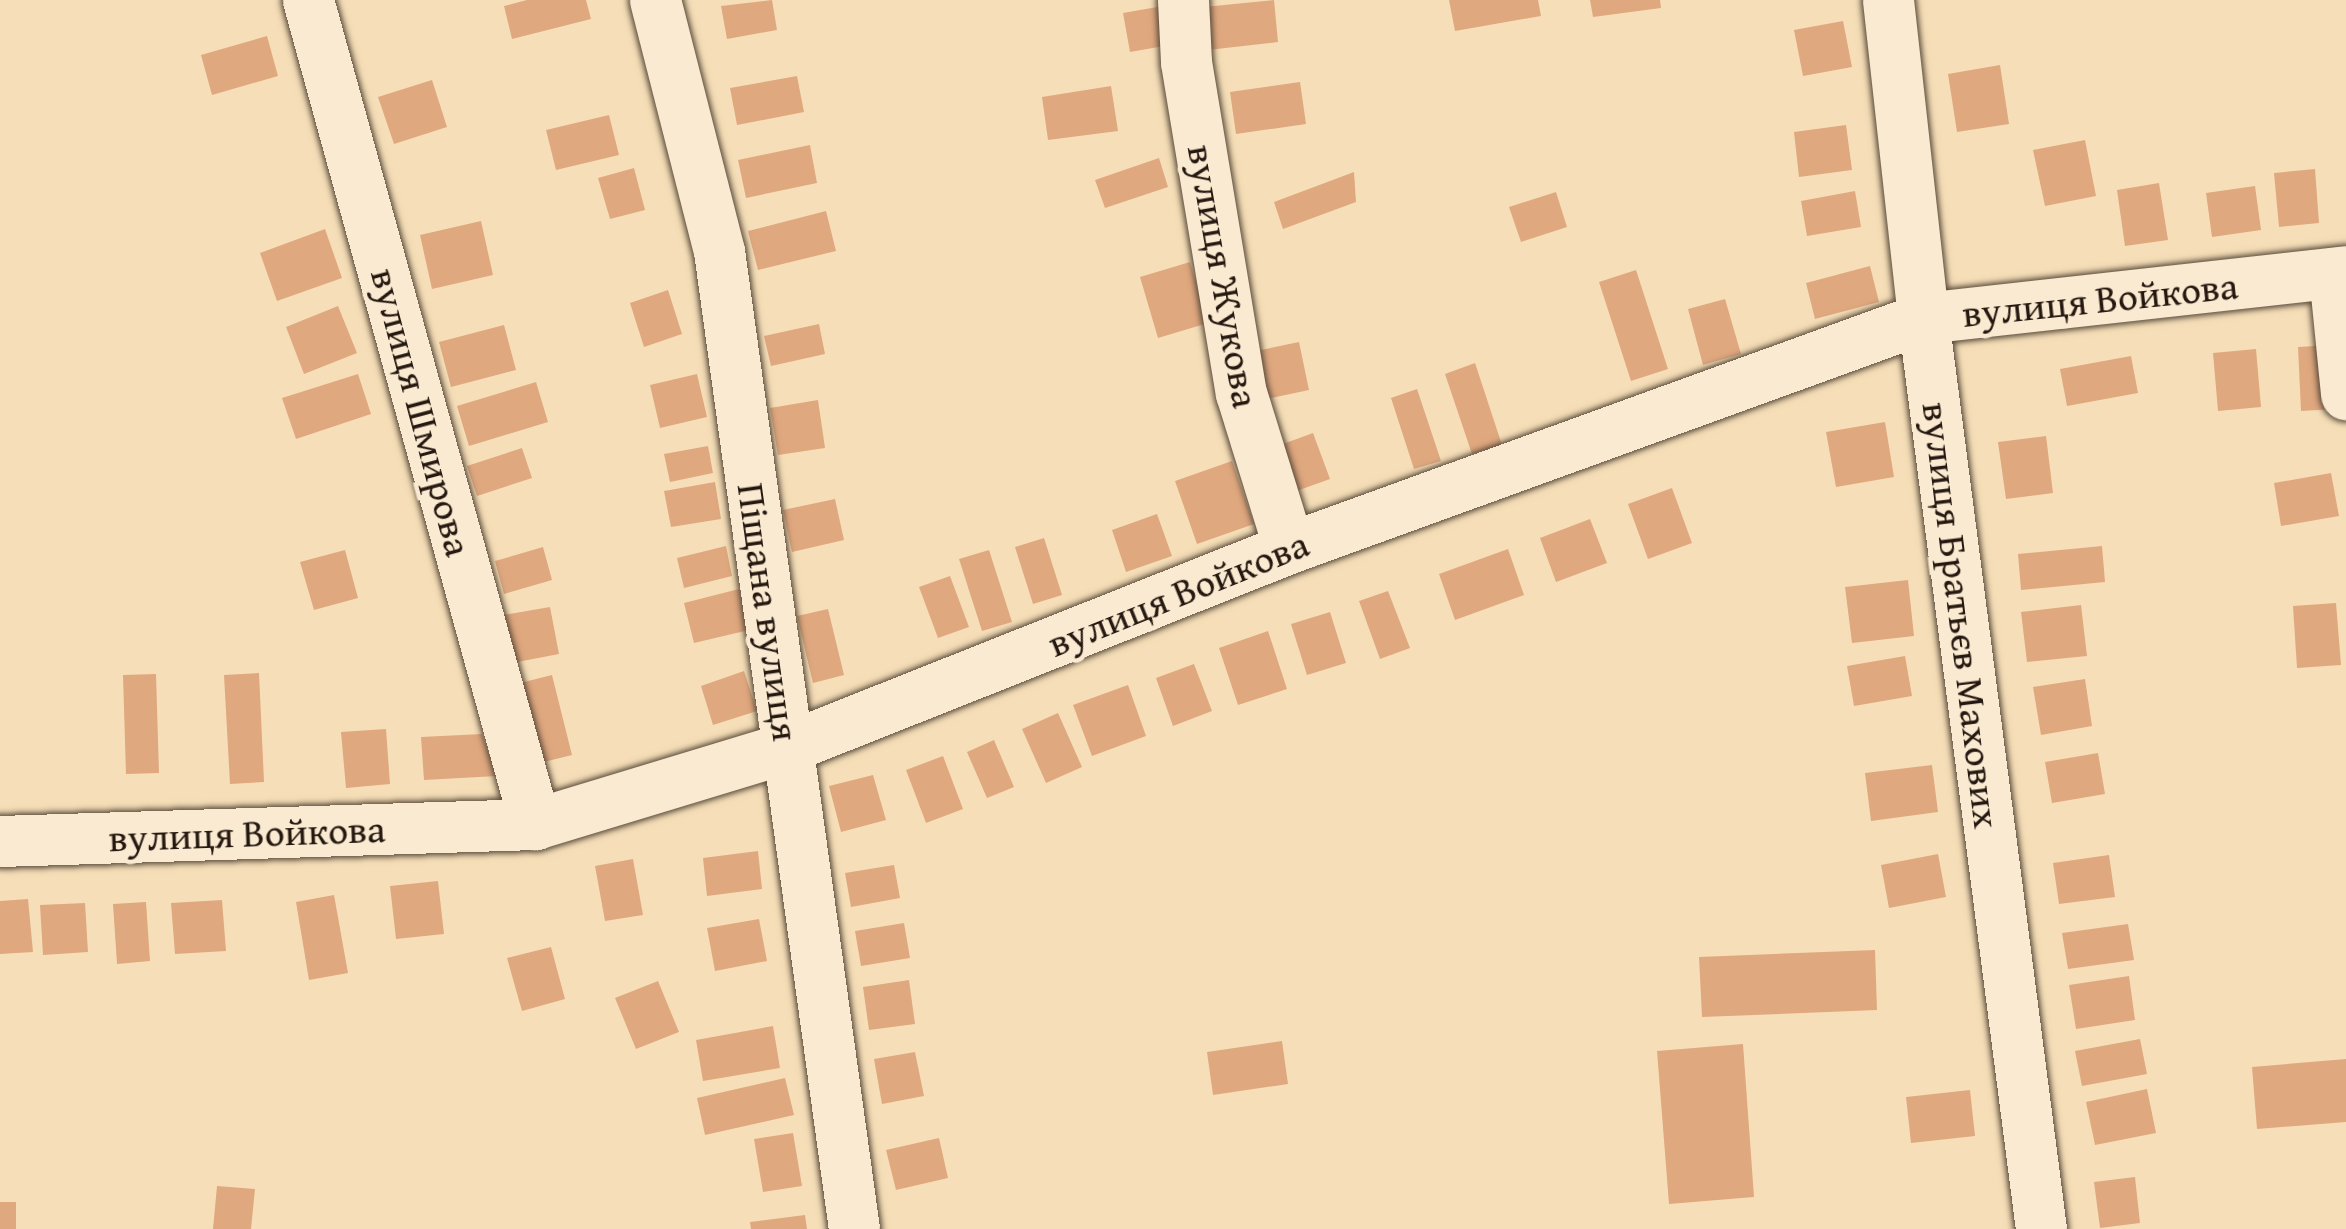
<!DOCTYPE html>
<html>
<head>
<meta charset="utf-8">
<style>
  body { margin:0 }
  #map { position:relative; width:2346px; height:1229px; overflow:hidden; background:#f6dfb8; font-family:"Gentium Book Plus",serif }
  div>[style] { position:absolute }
  .building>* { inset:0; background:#e0a87f }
  .roads { filter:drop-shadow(0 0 3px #594a3a) drop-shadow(0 0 3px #594a3a) }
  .minor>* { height:51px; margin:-25.5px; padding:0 25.5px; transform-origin:25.5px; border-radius:25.5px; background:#f9ead1 }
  span { translate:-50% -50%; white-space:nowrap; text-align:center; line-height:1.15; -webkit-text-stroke:9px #f9ead1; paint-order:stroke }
  .street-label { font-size:39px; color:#251810 }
</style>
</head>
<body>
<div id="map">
  <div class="building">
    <i style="clip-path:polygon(527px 0,586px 0,591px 19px,512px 39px,504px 6px)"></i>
    <i style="clip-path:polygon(772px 0,777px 30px,727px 39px,721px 6px)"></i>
    <i style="clip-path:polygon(1274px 0,1278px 42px,1199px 51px,1194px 8px)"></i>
    <i style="clip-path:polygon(1449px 0,1538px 0,1541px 16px,1455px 31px)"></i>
    <i style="clip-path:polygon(1590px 0,1660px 0,1661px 8px,1593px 17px)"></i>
    <i style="clip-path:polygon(1163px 6px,1170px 45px,1130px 52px,1123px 13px)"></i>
    <i style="clip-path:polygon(1843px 21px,1852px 67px,1803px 76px,1794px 30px)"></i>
    <i style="clip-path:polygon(267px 36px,278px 76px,212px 95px,201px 55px)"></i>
    <i style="clip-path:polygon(2000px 65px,2009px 124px,1957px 132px,1948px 74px)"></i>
    <i style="clip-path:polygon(797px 76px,804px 112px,737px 125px,730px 88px)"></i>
    <i style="clip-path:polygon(432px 80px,447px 127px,394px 144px,378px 97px)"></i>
    <i style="clip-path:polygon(1300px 82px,1306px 124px,1236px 134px,1230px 92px)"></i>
    <i style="clip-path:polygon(1111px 86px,1118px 131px,1048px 140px,1042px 97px)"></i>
    <i style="clip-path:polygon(609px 115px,619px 155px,556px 170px,546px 130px)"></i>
    <i style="clip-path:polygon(1846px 125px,1852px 170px,1799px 177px,1794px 132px)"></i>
    <i style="clip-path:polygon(2085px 140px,2096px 196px,2045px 206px,2033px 150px)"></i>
    <i style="clip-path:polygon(810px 145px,817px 183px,746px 198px,738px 160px)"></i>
    <i style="clip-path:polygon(1159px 158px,1168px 187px,1105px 208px,1095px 180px)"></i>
    <i style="clip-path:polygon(634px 168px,645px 210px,610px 219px,598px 178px)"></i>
    <i style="clip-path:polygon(2315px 169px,2319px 223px,2279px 227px,2274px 173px)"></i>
    <i style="clip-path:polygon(1354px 172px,1356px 202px,1283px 229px,1274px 202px)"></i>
    <i style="clip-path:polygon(2159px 183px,2168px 240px,2125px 246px,2117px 190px)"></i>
    <i style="clip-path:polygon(2255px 186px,2261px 230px,2212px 237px,2206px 193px)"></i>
    <i style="clip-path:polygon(1855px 191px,1861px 227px,1807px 236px,1801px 201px)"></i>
    <i style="clip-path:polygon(1556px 192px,1567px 227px,1521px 242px,1509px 207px)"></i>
    <i style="clip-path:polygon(826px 211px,836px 251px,758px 270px,748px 231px)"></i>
    <i style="clip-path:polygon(481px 221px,493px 275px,432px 289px,420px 235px)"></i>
    <i style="clip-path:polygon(325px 229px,342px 278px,277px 301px,260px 253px)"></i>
    <i style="clip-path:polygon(1190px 262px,1208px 323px,1158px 338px,1140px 277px)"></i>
    <i style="clip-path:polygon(1870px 266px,1879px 302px,1815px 319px,1806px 283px)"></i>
    <i style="clip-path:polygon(1636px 270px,1668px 369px,1631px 381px,1599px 282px)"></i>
    <i style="clip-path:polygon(668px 290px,682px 334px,644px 347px,630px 303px)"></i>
    <i style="clip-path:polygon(1725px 299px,1741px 354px,1703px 365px,1688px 309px)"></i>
    <i style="clip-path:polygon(338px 306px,357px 353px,304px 374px,286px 327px)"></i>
    <i style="clip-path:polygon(819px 324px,825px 354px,771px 366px,764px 336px)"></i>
    <i style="clip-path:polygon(504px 325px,516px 370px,451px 387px,439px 342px)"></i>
    <i style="clip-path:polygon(1299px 342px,1309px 390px,1266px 399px,1256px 351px)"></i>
    <i style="clip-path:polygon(2333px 345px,2337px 409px,2301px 411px,2298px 347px)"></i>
    <i style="clip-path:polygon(2256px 349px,2261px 407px,2218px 411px,2213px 353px)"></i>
    <i style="clip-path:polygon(2131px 356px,2138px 393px,2067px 406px,2060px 369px)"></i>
    <i style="clip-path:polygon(1475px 363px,1502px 445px,1472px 454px,1445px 374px)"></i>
    <i style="clip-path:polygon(358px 374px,371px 414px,296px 439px,282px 398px)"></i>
    <i style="clip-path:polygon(697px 374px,707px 417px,660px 428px,650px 385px)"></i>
    <i style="clip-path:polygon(536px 382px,548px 422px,469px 446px,457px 406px)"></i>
    <i style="clip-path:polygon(1417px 389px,1441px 461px,1414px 469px,1391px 398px)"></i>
    <i style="clip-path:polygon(818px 400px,825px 448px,778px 455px,770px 408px)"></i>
    <i style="clip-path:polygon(1885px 422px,1894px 477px,1836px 487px,1826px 432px)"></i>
    <i style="clip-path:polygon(1313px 433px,1330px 479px,1288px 494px,1272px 448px)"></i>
    <i style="clip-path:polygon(2046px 436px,2053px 493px,2006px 499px,1998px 442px)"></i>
    <i style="clip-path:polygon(708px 446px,713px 473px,670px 482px,664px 454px)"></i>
    <i style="clip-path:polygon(522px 448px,532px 478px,477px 496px,467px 466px)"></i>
    <i style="clip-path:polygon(1232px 461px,1254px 524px,1197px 544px,1175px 481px)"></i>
    <i style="clip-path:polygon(2331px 473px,2339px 516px,2281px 526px,2274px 483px)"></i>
    <i style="clip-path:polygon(715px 482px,721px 519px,671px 527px,664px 491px)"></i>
    <i style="clip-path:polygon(1672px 488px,1692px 543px,1648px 559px,1628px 504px)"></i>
    <i style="clip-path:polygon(835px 499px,844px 540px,792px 552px,783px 510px)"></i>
    <i style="clip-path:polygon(1157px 514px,1172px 556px,1126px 572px,1112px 530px)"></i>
    <i style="clip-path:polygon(1590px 519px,1607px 563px,1556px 582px,1540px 538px)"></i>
    <i style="clip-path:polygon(1044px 538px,1062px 595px,1033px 604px,1015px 547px)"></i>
    <i style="clip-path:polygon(726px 546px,732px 576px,684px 588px,677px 558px)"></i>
    <i style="clip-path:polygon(2102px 546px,2105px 582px,2021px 590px,2018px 554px)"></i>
    <i style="clip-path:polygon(543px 547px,552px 580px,504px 594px,495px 561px)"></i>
    <i style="clip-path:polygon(1508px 549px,1524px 595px,1455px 620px,1439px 574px)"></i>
    <i style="clip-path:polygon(345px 550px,358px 598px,314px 610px,300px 562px)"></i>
    <i style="clip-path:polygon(989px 550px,1012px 622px,982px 631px,959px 559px)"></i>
    <i style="clip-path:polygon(950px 576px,969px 627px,938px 638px,919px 587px)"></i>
    <i style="clip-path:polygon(1908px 580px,1914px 636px,1852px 643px,1845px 587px)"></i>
    <i style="clip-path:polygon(739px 589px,749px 630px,694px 643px,684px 603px)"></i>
    <i style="clip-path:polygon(1388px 591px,1410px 648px,1380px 659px,1359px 601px)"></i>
    <i style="clip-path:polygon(2336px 603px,2341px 665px,2297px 668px,2293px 606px)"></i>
    <i style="clip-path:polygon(2081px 605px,2087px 656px,2027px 662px,2021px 612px)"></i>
    <i style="clip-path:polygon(550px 607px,559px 654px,512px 663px,503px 615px)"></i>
    <i style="clip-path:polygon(828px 609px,844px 675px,813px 683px,797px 616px)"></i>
    <i style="clip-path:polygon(1330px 612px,1346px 663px,1307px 675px,1291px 624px)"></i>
    <i style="clip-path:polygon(1268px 631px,1287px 689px,1238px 705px,1219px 648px)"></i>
    <i style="clip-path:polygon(1905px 656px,1912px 696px,1854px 706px,1847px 666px)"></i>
    <i style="clip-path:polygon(1194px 664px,1212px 711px,1173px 726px,1156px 678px)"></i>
    <i style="clip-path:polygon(744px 671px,757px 711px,713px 725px,701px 686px)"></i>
    <i style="clip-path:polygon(259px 673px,264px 782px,230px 784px,224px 675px)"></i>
    <i style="clip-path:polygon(156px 674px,159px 773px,126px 774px,123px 675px)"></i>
    <i style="clip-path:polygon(552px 675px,572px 755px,536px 764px,516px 684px)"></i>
    <i style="clip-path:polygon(2085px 679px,2092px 726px,2041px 735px,2033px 687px)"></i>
    <i style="clip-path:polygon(1128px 685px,1146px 736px,1092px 756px,1073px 705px)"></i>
    <i style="clip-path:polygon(1058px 713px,1082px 767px,1046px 783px,1022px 729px)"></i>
    <i style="clip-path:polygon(386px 729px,390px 784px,346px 788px,341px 732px)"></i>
    <i style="clip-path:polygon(482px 734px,497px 776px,424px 780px,421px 737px)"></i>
    <i style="clip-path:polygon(994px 740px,1014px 787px,987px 798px,967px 752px)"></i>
    <i style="clip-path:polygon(2098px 753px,2105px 794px,2052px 803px,2045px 762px)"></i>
    <i style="clip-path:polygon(943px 756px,963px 809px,926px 823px,906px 770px)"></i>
    <i style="clip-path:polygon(1932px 765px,1938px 812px,1871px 821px,1865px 773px)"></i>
    <i style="clip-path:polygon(873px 775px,886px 820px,841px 832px,829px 786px)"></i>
    <i style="clip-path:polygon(758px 851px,762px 889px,707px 896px,703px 858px)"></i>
    <i style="clip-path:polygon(1938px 854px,1946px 897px,1889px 908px,1881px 865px)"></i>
    <i style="clip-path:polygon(2109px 855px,2115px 897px,2059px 904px,2053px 863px)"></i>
    <i style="clip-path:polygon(633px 859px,643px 915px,605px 921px,595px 866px)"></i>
    <i style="clip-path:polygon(894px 865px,900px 898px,851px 907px,845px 873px)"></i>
    <i style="clip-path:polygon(438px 881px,444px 934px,396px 939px,390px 886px)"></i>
    <i style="clip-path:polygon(334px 895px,348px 973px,309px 980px,296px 902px)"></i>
    <i style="clip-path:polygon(28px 899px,33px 952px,0 954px,0 901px)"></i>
    <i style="clip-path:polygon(222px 900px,226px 951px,175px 954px,171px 903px)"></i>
    <i style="clip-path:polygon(146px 902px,150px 961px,117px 964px,113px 904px)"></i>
    <i style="clip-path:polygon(85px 903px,88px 952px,43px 955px,40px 905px)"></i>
    <i style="clip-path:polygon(759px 919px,767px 961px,715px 971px,707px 928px)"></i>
    <i style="clip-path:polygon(904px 923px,910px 958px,861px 966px,855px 931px)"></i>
    <i style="clip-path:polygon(2128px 924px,2134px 960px,2068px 969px,2062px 933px)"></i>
    <i style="clip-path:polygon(551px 947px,565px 999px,522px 1011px,507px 958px)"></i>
    <i style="clip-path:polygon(1875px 950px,1877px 1010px,1702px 1017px,1699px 957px)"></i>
    <i style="clip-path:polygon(2129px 976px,2135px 1020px,2076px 1029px,2069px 985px)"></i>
    <i style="clip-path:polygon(909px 980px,915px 1024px,869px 1030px,863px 987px)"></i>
    <i style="clip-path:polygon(658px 981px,679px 1032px,636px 1049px,615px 998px)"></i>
    <i style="clip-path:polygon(773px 1026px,780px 1068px,703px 1081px,696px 1040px)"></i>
    <i style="clip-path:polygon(2140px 1039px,2147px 1074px,2082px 1086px,2075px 1051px)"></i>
    <i style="clip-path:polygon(1282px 1041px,1288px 1084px,1213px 1095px,1207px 1052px)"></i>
    <i style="clip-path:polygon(1743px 1044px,1754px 1197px,1669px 1204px,1657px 1051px)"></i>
    <i style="clip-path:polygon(915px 1052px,924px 1096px,882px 1104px,874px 1059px)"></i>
    <i style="clip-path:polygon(2346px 1059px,2346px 1122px,2257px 1129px,2252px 1067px)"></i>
    <i style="clip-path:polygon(785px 1078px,794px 1115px,705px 1135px,697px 1098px)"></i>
    <i style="clip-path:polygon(2147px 1089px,2156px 1133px,2095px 1145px,2086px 1102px)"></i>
    <i style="clip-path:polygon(1970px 1090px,1975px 1136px,1911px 1143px,1906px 1097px)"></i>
    <i style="clip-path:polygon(793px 1133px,802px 1186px,763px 1192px,754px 1139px)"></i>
    <i style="clip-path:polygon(939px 1138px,948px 1178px,896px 1190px,886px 1150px)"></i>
    <i style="clip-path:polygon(2135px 1177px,2140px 1223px,2100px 1228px,2094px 1182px)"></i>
    <i style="clip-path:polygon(217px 1186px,255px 1189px,251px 1229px,213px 1229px)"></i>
    <i style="clip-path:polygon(0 1202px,16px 1202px,16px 1229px,0 1229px)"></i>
    <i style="clip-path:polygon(805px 1215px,807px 1229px,751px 1229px,750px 1222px)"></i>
  </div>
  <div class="roads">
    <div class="minor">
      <i style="left:308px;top:0;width:855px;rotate:74.6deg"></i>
      <i style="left:655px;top:0;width:259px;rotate:75.7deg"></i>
      <i style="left:719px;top:251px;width:987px;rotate:82.14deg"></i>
      <i style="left:1183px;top:0;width:62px;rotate:87.2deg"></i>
      <i style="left:1186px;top:62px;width:336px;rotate:80.6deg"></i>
      <i style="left:1241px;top:393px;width:162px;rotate:72.8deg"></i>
      <i style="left:1888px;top:0;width:320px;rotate:83.7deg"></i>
      <i style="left:1923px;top:318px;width:919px;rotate:82.62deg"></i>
      <i style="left:2334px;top:273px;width:122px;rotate:84.3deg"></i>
      <i style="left:0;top:841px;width:535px;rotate:-1.82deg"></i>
      <i style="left:535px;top:824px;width:264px;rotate:-16.9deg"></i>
      <i style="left:788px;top:747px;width:539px;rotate:-21.66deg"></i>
      <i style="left:1289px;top:548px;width:674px;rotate:-19.94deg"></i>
      <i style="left:1923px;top:318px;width:426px;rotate:-6.3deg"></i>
    </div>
  </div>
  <div class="street-label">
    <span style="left:1224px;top:276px;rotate:80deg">вулиця Жукова</span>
    <span style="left:2100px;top:299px;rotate:-6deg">вулиця Войкова</span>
    <span style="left:422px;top:412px;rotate:75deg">вулиця Шмирова</span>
    <span style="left:1178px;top:593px;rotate:-22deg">вулиця Войкова</span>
    <span style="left:769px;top:612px;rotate:82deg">Піщана вулиця</span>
    <span style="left:1962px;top:615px;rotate:83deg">вулиця Братьєв Махових</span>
    <span style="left:247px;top:833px;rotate:-2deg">вулиця Войкова</span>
  </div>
</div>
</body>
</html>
